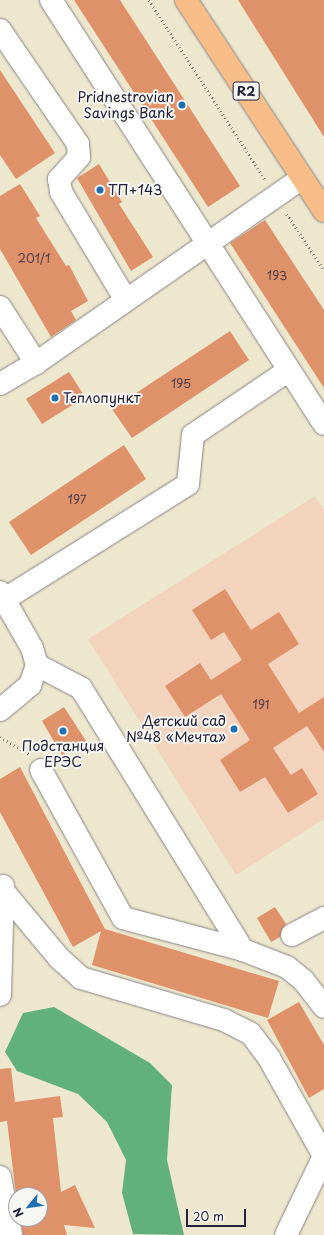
<!DOCTYPE html>
<html>
<head>
<meta charset="utf-8">
<style>
  body { margin:0 }
  #map { position:relative; width:324px; height:1235px; overflow:hidden; background:#ede7ce; font-family:"Playpen Sans",sans-serif }
  div>[style] { position:absolute }
  .built>* { inset:0; background:#f2d4be }
  .forest>* { inset:0; background:#62b17c }
  .building>* { inset:0; background:#df916a }
  .path>* { height:2.5px; margin-top:-1.25px; transform-origin:0; background:repeating-linear-gradient(90deg,#888484 0 1px,transparent 0 4px) }
  .roads { filter:drop-shadow(0 0 1px #888484) drop-shadow(0 0 1px #888484) }
  .minor>* { height:22px; margin:-11px; padding:0 11px; transform-origin:11px; border-radius:11px; background:#fff }
  .major>* { height:22px; margin:-11px; padding:0 11px; transform-origin:11px; border-radius:11px; background:#f7bd88 }
  .dots>* { width:11px; height:11px; translate:-50% -50%; box-sizing:border-box; border:2px solid #f6f6f2; border-radius:50% }
  span { translate:-50% -50%; white-space:nowrap; text-align:center; line-height:1.15; -webkit-text-stroke:4px #f6f6f2; paint-order:stroke }
  .number-label { font-size:12px; color:#513e47 }
  .number-label span { -webkit-text-stroke-width:0 }
  .shield-label span { padding:1px 3px; background:#f6f6f2; border:1px solid; border-radius:3px; -webkit-text-stroke-width:0 }
  .shield-label { font-size:13px; color:#22223b; font-weight:700 }
  .poi-label { font-size:14px; color:#22223b }
  .right { translate:-100% -50%; text-align:right }
  .left { translate:0 -50%; text-align:left }
  .north { position:absolute; left:8px; top:1187px; width:40px; height:40px; box-sizing:border-box; background:#f6f6f2; border:1px solid #a1a1a9; border-radius:50%; rotate:241deg; font-size:11px; font-weight:700; line-height:16px; text-align:center; color:#22223b }
  .north::after { content:''; display:block; margin:auto; width:14px; height:18px; background:#1f6fb2; clip-path:polygon(50% 0,100% 100%,50% 72%,0 100%) }
  .scale { position:absolute; left:186px; top:1209px; width:60px; height:18px; box-sizing:border-box; border:2px solid #22223b; border-top:0; padding-left:5px; font-size:12px; line-height:14px; white-space:nowrap; color:#22223b; -webkit-text-stroke:3px #f6f6f2; paint-order:stroke }
</style>
</head>
<body>
<div id="map">
  <div class="built">
    <i style="clip-path:polygon(315px 496px,324px 510px,324px 819px,236px 875px,88px 639px)"></i>
  </div>
  <div class="forest">
    <i style="clip-path:polygon(54px 1007px,150px 1063px,172px 1085px,167px 1160px,184px 1235px,133px 1234px,122px 1193px,126px 1160px,107px 1122px,78px 1094px,17px 1071px,5px 1052px,23px 1013px)"></i>
  </div>
  <div class="building">
    <i style="clip-path:polygon(74px 0,120px 0,240px 186px,208px 207px)"></i>
    <i style="clip-path:polygon(238px 0,324px 0,324px 137px)"></i>
    <i style="clip-path:polygon(0 70px,55px 153px,16px 179px,0 155px)"></i>
    <i style="clip-path:polygon(99px 164px,122px 202px,119px 204px,153px 257px,131px 271px,77px 178px)"></i>
    <i style="clip-path:polygon(20px 184px,40px 216px,36px 218px,66px 266px,69px 265px,88px 301px,71px 311px,76px 320px,51px 337px,0 249px,0 196px)"></i>
    <i style="clip-path:polygon(265px 220px,324px 310px,324px 388px,230px 243px)"></i>
    <i style="clip-path:polygon(230px 331px,249px 360px,132px 438px,112px 409px)"></i>
    <i style="clip-path:polygon(69px 372px,85px 397px,42px 424px,26px 399px)"></i>
    <i style="clip-path:polygon(124px 445px,146px 479px,31px 555px,9px 522px)"></i>
    <i style="clip-path:polygon(225px 589px,251px 630px,279px 612px,299px 644px,268px 664px,299px 713px,324px 697px,324px 752px,307px 726px,273px 748px,291px 775px,302px 768px,318px 794px,288px 813px,265px 777px,240px 792px,220px 760px,250px 740px,221px 694px,185px 717px,165px 686px,200px 663px,211px 680px,242px 660px,224px 632px,211px 640px,192px 610px)"></i>
    <i style="clip-path:polygon(64px 707px,86px 741px,62px 755px,42px 721px)"></i>
    <i style="clip-path:polygon(20px 767px,105px 929px,279px 981px,268px 1018px,92px 965px,101px 931px,73px 947px,0 812px,0 779px)"></i>
    <i style="clip-path:polygon(275px 907px,286px 924px,280px 937px,271px 942px,257px 918px)"></i>
    <i style="clip-path:polygon(299px 1002px,324px 1045px,324px 1089px,309px 1098px,267px 1020px)"></i>
    <i style="clip-path:polygon(11px 1068px,15px 1102px,60px 1096px,63px 1117px,53px 1118px,61px 1192px,75px 1185px,95px 1228px,64px 1225px,67px 1235px,23px 1235px,21px 1219px,40px 1219px,40px 1195px,16px 1195px,7px 1121px,0 1122px,0 1069px)"></i>
  </div>
  <div class="path">
    <i style="left:149px;top:0;width:213px;rotate:57.1deg"></i>
    <i style="left:287px;top:214px;width:67px;rotate:56.5deg"></i>
    <i style="left:0;top:737px;width:34px;rotate:30deg"></i>
  </div>
  <div class="roads">
    <div class="minor">
      <i style="left:51px;top:0;width:504px;rotate:57.22deg"></i>
      <i style="left:0;top:30px;width:138px;rotate:55.6deg"></i>
      <i style="left:78px;top:144px;width:13px;rotate:86deg"></i>
      <i style="left:79px;top:157px;width:30px;rotate:132deg"></i>
      <i style="left:59px;top:179px;width:13px;rotate:81deg"></i>
      <i style="left:61px;top:192px;width:126px;rotate:59deg"></i>
      <i style="left:0;top:307px;width:67px;rotate:57.3deg"></i>
      <i style="left:0;top:384px;width:42px;rotate:-30.3deg"></i>
      <i style="left:36px;top:363px;width:324px;rotate:-34.8deg"></i>
      <i style="left:0;top:592px;width:64px;rotate:60.3deg"></i>
      <i style="left:32px;top:648px;width:18px;rotate:74deg"></i>
      <i style="left:37px;top:665px;width:21px;rotate:109deg"></i>
      <i style="left:30px;top:685px;width:39px;rotate:140deg"></i>
      <i style="left:5px;top:599px;width:216px;rotate:-32.1deg"></i>
      <i style="left:188px;top:484px;width:49px;rotate:-84.2deg"></i>
      <i style="left:193px;top:435px;width:116px;rotate:-34.1deg"></i>
      <i style="left:37px;top:665px;width:50px;rotate:27.6deg"></i>
      <i style="left:81px;top:688px;width:308px;rotate:58.3deg"></i>
      <i style="left:41px;top:770px;width:169px;rotate:61deg"></i>
      <i style="left:123px;top:918px;width:124px;rotate:14.9deg"></i>
      <i style="left:243px;top:950px;width:47px;rotate:21.1deg"></i>
      <i style="left:287px;top:967px;width:21px;rotate:39deg"></i>
      <i style="left:303px;top:980px;width:34px;rotate:52deg"></i>
      <i style="left:4px;top:892px;width:86px;rotate:50.2deg"></i>
      <i style="left:59px;top:958px;width:30px;rotate:42deg"></i>
      <i style="left:81px;top:978px;width:149px;rotate:16.4deg"></i>
      <i style="left:224px;top:1020px;width:30px;rotate:27deg"></i>
      <i style="left:251px;top:1034px;width:30px;rotate:53deg"></i>
      <i style="left:269px;top:1058px;width:112px;rotate:60.7deg"></i>
      <i style="left:292px;top:935px;width:36px;rotate:-28deg"></i>
      <i style="left:0;top:995px;width:109px;rotate:-88.4deg"></i>
      <i style="left:0;top:1177px;width:59px;rotate:79.3deg"></i>
      <i style="left:286px;top:1235px;width:88px;rotate:-64.3deg"></i>
    </div>
    <div class="major">
      <i style="left:186px;top:0;width:252px;rotate:56.8deg"></i>
    </div>
  </div>
  <div class="dots">
    <i style="left:182px;top:105px;background:#1f6fb2"></i>
    <i style="left:100px;top:190px;background:#1f6fb2"></i>
    <i style="left:55px;top:398px;background:#1f6fb2"></i>
    <i style="left:234px;top:729px;background:#1f6fb2"></i>
    <i style="left:63px;top:731px;background:#1f6fb2"></i>
  </div>
  <div class="number-label">
    <span style="left:34px;top:259px">201/1</span>
    <span style="left:277px;top:276px">193</span>
    <span style="left:181px;top:384px">195</span>
    <span style="left:77px;top:500px">197</span>
    <span style="left:261px;top:705px">191</span>
  </div>
  <div class="shield-label">
    <span style="left:246px;top:91px">R2</span>
  </div>
  <div class="poi-label">
    <span class="right" style="left:174px;top:105px">Pridnestrovian<br>Savings Bank</span>
    <span class="left" style="left:108px;top:190px">ТП+143</span>
    <span class="left" style="left:63px;top:398px">Теплопункт</span>
    <span class="right" style="left:226px;top:729px">Детский сад<br>№48 «Мечта»</span>
    <span style="left:63px;top:754px">Подстанция<br>ЕРЭС</span>
  </div>
  <div class="north">N</div>
  <div class="scale">20 m</div>
</div>
</body>
</html>
